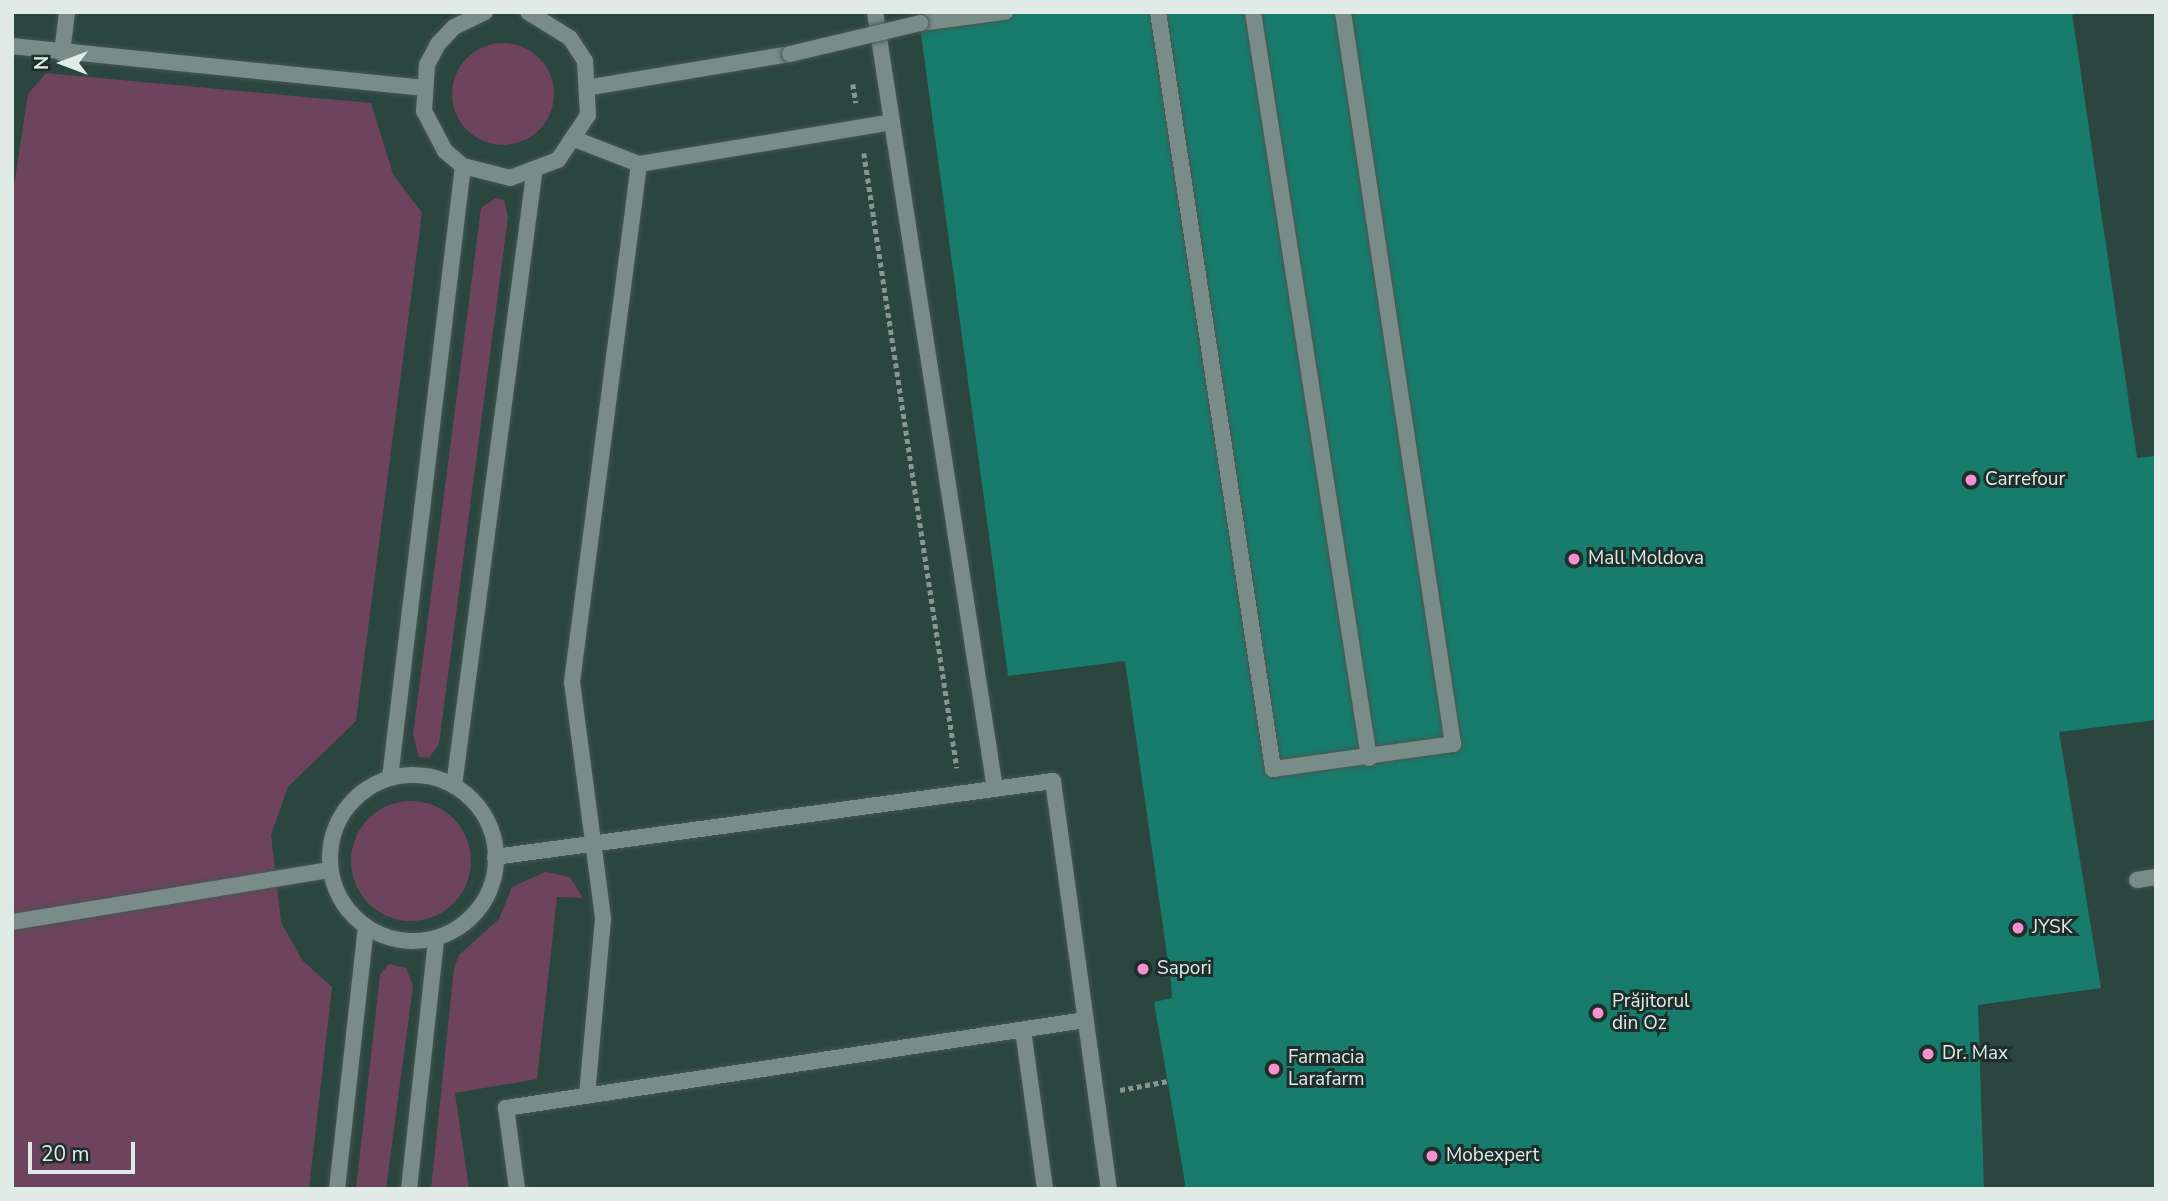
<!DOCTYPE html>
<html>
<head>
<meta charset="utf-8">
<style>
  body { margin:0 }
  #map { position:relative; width:2168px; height:1201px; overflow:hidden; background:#283a35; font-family:"Nunito Sans",sans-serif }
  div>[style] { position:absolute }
  .built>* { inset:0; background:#2b453f }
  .green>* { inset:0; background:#6e435d }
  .round { border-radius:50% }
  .building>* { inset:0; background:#187c6c }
  .path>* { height:4.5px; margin-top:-2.25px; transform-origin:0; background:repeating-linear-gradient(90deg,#889692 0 5px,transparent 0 8.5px) }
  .roads { filter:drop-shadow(0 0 2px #465652) drop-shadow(0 0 2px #465652) }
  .service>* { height:16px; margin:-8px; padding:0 8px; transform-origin:8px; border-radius:8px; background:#798c87 }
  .service>.ring { margin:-8px; padding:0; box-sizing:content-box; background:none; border:16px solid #798c87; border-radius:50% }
  .bridges { filter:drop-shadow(0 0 2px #465652) drop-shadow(0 0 2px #465652) }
  .service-bridge>* { height:16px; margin:-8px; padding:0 8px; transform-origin:8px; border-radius:8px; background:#798c87 }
  .dots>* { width:19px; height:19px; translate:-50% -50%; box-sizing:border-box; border:4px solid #1e2f2b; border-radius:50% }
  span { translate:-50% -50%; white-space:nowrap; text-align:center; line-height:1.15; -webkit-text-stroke:6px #1e2f2b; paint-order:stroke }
  .poi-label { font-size:19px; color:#e0ebe8 }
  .left { translate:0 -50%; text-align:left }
  .frame { position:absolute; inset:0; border:14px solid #e0ebe8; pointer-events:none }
  .north { position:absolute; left:28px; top:28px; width:70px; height:70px; -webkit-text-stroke:5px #1e2f2b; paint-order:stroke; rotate:270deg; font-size:19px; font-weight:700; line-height:28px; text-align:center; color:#e0ebe8 }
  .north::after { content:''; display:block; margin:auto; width:24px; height:32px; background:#e0ebe8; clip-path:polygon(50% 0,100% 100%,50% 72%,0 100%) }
  .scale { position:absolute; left:28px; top:1142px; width:107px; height:32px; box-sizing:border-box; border:4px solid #e0ebe8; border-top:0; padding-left:9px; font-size:21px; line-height:24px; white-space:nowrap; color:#e0ebe8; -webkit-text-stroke:5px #1e2f2b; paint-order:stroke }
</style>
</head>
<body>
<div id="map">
  <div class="built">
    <i style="clip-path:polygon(12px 12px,2156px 12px,2156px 1189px,12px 1189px)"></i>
  </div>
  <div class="green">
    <i class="round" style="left:452px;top:43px;width:102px;height:102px"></i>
    <i style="clip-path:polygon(46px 73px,371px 103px,393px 174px,422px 213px,356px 721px,288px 787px,271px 835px,281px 922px,302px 960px,332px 987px,309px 1189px,12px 1189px,12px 199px,28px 94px)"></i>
    <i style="clip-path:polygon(496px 198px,504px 200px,508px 217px,439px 744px,429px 758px,419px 757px,413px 735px,481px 208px)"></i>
    <i class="round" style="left:351px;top:801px;width:120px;height:120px"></i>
    <i style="clip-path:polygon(545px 872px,570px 877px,583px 898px,557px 897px,537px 1079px,455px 1093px,469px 1189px,431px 1189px,454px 968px,459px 955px,499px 919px,512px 887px)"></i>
    <i style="clip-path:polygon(389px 964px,406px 968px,413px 986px,386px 1189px,356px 1189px,380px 975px)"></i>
  </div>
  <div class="building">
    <i style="clip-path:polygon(918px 12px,2072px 12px,2137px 458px,2156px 456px,2156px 720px,2059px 732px,2101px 988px,1978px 1005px,1984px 1189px,1186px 1189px,1154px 1002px,1172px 998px,1171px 982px,1125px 661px,1008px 676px)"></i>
  </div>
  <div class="path">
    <i style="left:853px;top:84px;width:19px;rotate:81deg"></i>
    <i style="left:864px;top:153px;width:622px;rotate:81.4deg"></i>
    <i style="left:1120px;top:1090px;width:49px;rotate:-10.6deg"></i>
  </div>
  <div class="roads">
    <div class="service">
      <i style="left:485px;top:12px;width:34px;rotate:154deg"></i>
      <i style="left:454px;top:27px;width:23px;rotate:133deg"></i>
      <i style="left:438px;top:44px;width:24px;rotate:118deg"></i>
      <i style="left:427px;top:65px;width:46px;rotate:93.7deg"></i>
      <i style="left:424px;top:111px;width:45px;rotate:62.3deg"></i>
      <i style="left:445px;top:151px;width:23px;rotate:40deg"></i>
      <i style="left:463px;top:166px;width:49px;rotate:14.3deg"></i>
      <i style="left:510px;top:178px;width:51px;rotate:-20.6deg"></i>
      <i style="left:558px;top:160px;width:54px;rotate:-56.3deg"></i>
      <i style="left:588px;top:115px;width:54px;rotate:-93.2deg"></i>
      <i style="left:585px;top:61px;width:27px;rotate:-123deg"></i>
      <i style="left:570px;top:38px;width:49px;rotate:-148.2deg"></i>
      <i style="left:875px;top:12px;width:786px;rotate:81.22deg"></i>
      <i style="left:1158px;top:12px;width:766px;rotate:81.36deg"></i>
      <i style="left:1273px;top:769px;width:182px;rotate:-7.9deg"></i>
      <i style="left:1453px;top:744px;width:740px;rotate:-98.55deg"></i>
      <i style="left:1253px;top:12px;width:755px;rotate:81.16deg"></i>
      <i style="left:920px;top:23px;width:86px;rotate:-7.4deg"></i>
      <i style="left:12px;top:46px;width:412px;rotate:5.8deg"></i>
      <i style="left:62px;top:53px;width:41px;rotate:-83deg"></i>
      <i style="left:591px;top:87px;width:202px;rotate:-9.4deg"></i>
      <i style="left:577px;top:140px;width:66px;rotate:21.2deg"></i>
      <i style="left:639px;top:164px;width:522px;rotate:97.37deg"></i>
      <i style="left:572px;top:682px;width:239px;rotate:82.5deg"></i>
      <i style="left:603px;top:919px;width:177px;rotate:95.2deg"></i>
      <i style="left:639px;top:164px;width:256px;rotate:-9.4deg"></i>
      <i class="ring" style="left:330px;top:775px;width:150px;height:150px"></i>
      <i style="left:390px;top:778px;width:616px;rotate:-83.2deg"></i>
      <i style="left:454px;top:786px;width:617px;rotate:-82.55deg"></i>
      <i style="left:495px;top:857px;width:563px;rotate:-7.76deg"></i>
      <i style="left:1053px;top:781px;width:412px;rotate:82.2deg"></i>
      <i style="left:2137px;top:880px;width:19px;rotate:-9deg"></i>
      <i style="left:12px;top:922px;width:322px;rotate:-9.3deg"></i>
      <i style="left:1023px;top:1030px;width:161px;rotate:82.1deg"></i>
      <i style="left:337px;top:1189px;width:264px;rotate:-83.7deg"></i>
      <i style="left:409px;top:1189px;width:251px;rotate:-83.8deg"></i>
      <i style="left:517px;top:1189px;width:82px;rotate:-97.7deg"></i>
      <i style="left:506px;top:1108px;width:586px;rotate:-8.64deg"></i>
    </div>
  </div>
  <div class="bridges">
    <div class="service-bridge">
      <i style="left:790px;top:54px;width:134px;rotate:-13.4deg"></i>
    </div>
  </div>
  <div class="dots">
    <i style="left:1971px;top:480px;background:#f690cf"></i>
    <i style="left:1574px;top:559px;background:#f690cf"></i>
    <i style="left:2018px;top:928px;background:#f690cf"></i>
    <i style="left:1143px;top:969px;background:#f690cf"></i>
    <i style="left:1598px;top:1013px;background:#f690cf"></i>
    <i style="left:1928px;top:1054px;background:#f690cf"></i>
    <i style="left:1274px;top:1069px;background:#f690cf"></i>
    <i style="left:1432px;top:1156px;background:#f690cf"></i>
  </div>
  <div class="poi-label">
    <span class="left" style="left:1985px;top:480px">Carrefour</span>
    <span class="left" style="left:1588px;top:559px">Mall Moldova</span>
    <span class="left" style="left:2032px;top:928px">JYSK</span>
    <span class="left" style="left:1157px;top:969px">Sapori</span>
    <span class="left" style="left:1612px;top:1013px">Prăjitorul<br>din Oz</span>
    <span class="left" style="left:1942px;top:1054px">Dr. Max</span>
    <span class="left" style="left:1288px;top:1069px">Farmacia<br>Larafarm</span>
    <span class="left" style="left:1446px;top:1156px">Mobexpert</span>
  </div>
  <div class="frame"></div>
  <div class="north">N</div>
  <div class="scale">20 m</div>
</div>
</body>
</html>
